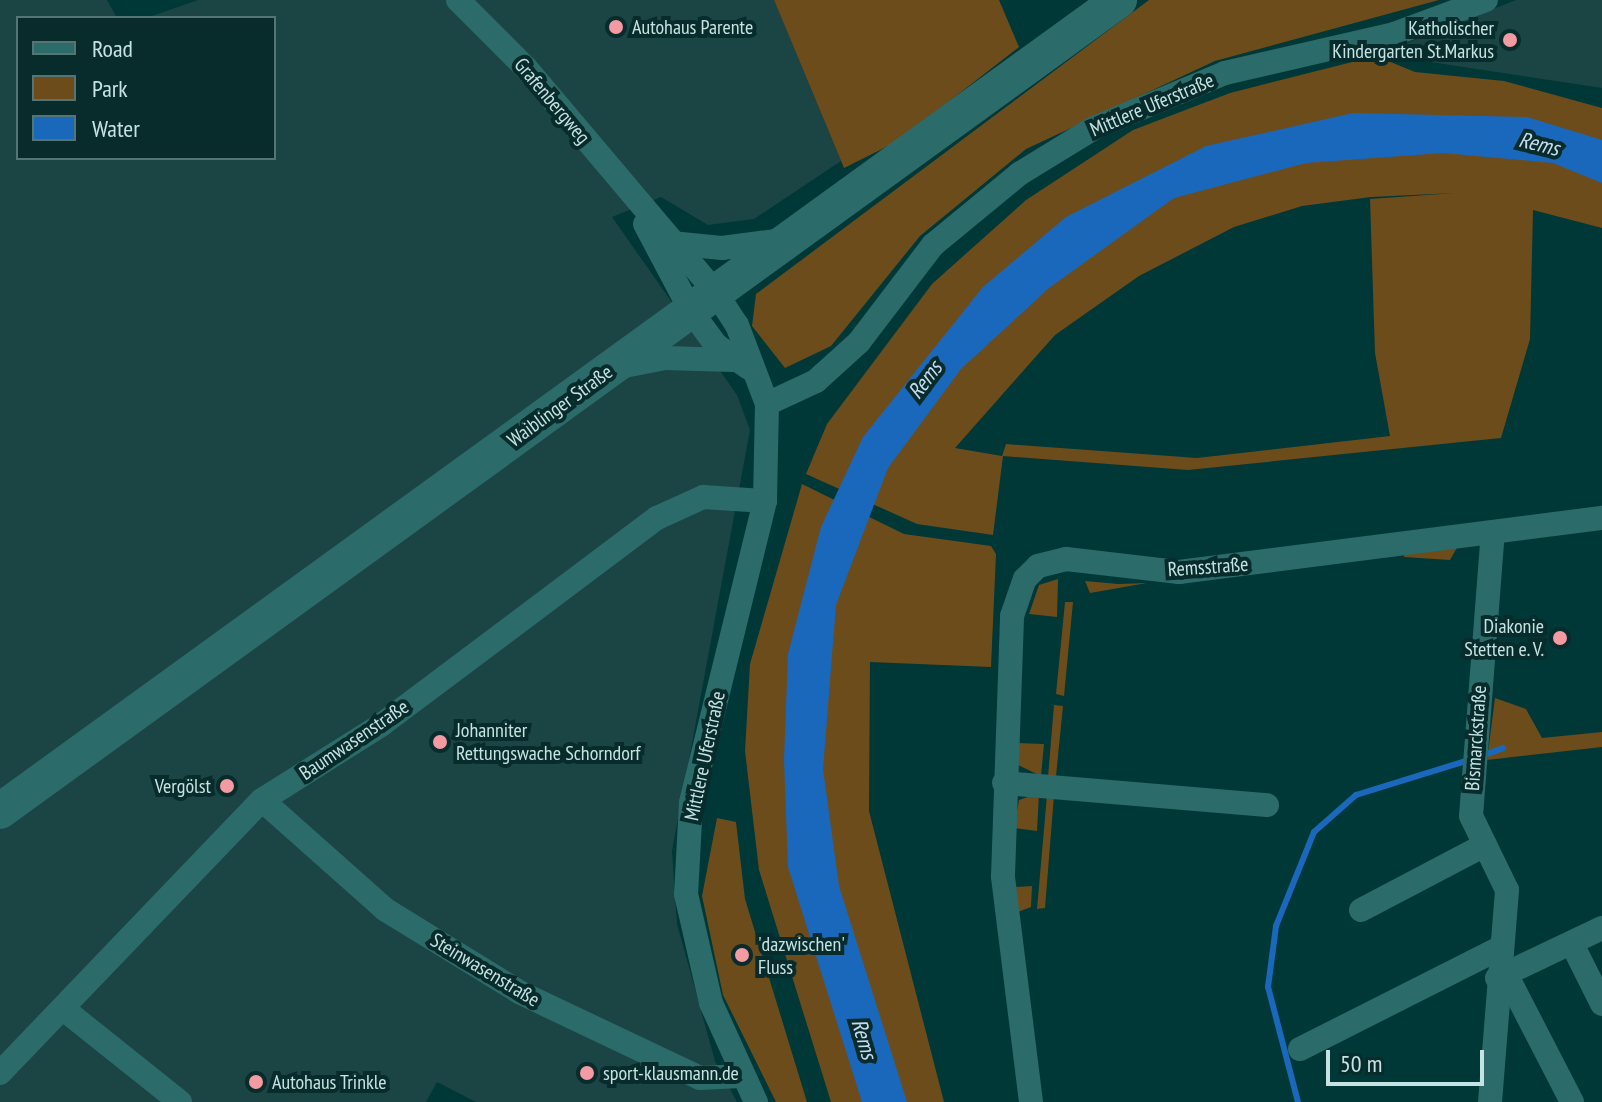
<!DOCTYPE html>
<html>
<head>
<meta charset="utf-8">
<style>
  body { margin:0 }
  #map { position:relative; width:1602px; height:1102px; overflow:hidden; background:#003737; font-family:"PT Sans Narrow",sans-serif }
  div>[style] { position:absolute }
  .built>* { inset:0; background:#1b4444 }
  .green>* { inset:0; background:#6c4c1b }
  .water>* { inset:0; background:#1a68bc }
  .stream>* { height:6px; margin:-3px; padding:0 3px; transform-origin:3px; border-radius:3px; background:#1a68bc }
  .minor>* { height:24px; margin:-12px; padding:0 12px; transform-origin:12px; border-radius:12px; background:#2b6b6a }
  .secondary>* { height:36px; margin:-18px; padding:0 18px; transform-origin:18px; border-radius:18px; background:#2b6b6a }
  .dots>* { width:22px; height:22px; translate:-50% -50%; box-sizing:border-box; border:4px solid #082b2b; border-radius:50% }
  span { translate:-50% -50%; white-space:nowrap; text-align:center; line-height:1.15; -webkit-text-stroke:8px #082b2b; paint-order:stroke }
  .poi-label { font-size:20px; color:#c5e3e2 }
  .left { translate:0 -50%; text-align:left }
  .right { translate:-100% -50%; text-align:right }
  .street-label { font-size:20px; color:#c5e3e2 }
  .water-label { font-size:22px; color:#c8daf0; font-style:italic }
  .legend { position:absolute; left:16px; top:16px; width:260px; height:144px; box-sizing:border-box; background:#082b2b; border:2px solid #547574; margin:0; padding:10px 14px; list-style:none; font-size:24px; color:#c5e3e2 }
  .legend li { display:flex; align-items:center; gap:16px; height:40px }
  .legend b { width:40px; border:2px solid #547574 }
  .scale { position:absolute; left:1326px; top:1050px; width:158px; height:36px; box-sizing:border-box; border:4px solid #c5e3e2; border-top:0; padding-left:10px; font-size:24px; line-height:28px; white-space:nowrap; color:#c5e3e2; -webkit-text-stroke:6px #082b2b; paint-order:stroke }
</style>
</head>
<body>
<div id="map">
  <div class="built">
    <i style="clip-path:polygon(0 0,107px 0,117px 18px,18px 18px,18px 158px,274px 158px,274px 18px,146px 18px,198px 0,774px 0,841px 161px,754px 219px,708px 225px,661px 197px,612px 217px,737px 395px,750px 430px,672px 851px,677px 924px,715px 1061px,737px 1102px,476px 1102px,437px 1082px,426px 1102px,0 1102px)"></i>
    <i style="clip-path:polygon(1516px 0,1602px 0,1602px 88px,1404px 58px,1402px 45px)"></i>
  </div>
  <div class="green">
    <i style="clip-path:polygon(774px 0,999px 0,1019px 47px,898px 141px,844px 168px)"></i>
    <i style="clip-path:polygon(1149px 0,1439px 0,1215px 61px,1026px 149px,920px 236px,831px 346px,785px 368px,752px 326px,756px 294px)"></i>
    <i style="clip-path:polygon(evenodd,1376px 56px,1415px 72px,1504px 81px,1602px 108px,1602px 228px,1533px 210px,1530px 339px,1501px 438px,1188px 470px,1003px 456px,993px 535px,917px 524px,806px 474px,827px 424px,932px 284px,1026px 200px,1133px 130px,1230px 93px,1376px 56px,1455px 193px,1370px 199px,1375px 353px,1390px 436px,1197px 458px,1006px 444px,1002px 456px,955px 448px,1055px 335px,1139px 276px,1234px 227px,1302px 206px,1371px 197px,1455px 193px)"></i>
    <i style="clip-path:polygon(802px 484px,904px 534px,991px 546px,996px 554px,991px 667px,870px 662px,869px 811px,944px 1102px,831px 1102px,759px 870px,745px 751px,750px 664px)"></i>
    <i style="clip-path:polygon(1458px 546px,1450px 560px,1404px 557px,1405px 551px)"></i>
    <i style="clip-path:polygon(1058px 579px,1057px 617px,1029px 614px,1039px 585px)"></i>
    <i style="clip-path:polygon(1085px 581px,1118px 584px,1147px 583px,1090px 593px)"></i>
    <i style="clip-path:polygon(1065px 602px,1073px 602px,1064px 696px,1056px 694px)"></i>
    <i style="clip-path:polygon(1495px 698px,1526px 709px,1542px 738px,1602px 732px,1602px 747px,1487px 760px)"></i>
    <i style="clip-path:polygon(1054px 705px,1063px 706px,1056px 776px,1048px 777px)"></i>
    <i style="clip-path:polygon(1018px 743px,1044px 744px,1041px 776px,1018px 765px)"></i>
    <i style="clip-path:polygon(1039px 793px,1037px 831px,1014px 828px,1019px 800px)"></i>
    <i style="clip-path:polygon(1047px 795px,1054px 795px,1045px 908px,1037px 909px)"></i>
    <i style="clip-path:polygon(717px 818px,736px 822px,745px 899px,807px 1102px,776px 1102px,723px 995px,702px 896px)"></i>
    <i style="clip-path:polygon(1032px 886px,1031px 907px,1015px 913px,1014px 887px)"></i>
  </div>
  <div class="water">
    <i style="clip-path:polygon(1353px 113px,1527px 117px,1602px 140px,1602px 183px,1553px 163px,1443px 153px,1306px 163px,1174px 198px,1049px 288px,961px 369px,888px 468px,836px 605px,823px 769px,839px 886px,907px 1102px,862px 1102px,788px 867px,784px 760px,788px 654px,821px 527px,863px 437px,983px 287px,1066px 217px,1206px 146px)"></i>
  </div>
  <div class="stream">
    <i style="left:1484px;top:755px;width:20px;rotate:-20deg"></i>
    <i style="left:1298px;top:1102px;width:119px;rotate:-104.6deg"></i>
    <i style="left:1268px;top:987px;width:62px;rotate:-82.5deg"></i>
    <i style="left:1276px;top:926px;width:101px;rotate:-68deg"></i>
    <i style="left:1314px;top:832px;width:56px;rotate:-41.4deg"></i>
    <i style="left:1356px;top:795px;width:118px;rotate:-17.2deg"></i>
  </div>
  <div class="minor">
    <i style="left:458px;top:0;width:96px;rotate:45deg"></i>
    <i style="left:526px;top:68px;width:294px;rotate:49.8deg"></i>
    <i style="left:716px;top:293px;width:38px;rotate:57deg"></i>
    <i style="left:737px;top:325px;width:85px;rotate:69.2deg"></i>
    <i style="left:767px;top:404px;width:97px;rotate:91.2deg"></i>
    <i style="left:765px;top:501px;width:311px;rotate:103.8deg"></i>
    <i style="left:691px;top:803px;width:91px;rotate:93.1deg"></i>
    <i style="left:686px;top:894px;width:112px;rotate:77.1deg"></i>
    <i style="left:711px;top:1003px;width:109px;rotate:65.6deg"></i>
    <i style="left:645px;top:224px;width:98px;rotate:62.1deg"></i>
    <i style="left:691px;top:311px;width:42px;rotate:53.7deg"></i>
    <i style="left:716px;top:345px;width:40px;rotate:34.9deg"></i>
    <i style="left:671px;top:243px;width:51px;rotate:5.6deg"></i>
    <i style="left:722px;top:248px;width:62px;rotate:-7.5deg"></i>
    <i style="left:624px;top:366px;width:42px;rotate:-11deg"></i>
    <i style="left:665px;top:358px;width:68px;rotate:1.7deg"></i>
    <i style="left:767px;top:404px;width:54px;rotate:-25.1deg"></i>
    <i style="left:816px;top:381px;width:58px;rotate:-42.2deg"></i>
    <i style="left:859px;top:342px;width:122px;rotate:-52.7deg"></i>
    <i style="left:933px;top:245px;width:112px;rotate:-39.5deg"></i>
    <i style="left:1019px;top:174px;width:88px;rotate:-31.5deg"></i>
    <i style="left:1094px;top:128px;width:142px;rotate:-22.8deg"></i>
    <i style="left:1225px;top:73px;width:173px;rotate:-13deg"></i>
    <i style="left:1394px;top:34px;width:98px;rotate:-20.3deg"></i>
    <i style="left:1004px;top:783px;width:264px;rotate:4.8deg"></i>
    <i style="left:262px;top:800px;width:166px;rotate:41.6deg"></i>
    <i style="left:386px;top:910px;width:158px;rotate:31.6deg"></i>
    <i style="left:521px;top:993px;width:198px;rotate:25.4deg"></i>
    <i style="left:700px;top:1078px;width:41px;rotate:-2.8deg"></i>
    <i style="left:1361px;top:910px;width:140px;rotate:-27.7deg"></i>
    <i style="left:1572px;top:944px;width:67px;rotate:63.4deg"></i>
    <i style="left:1506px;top:974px;width:144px;rotate:62.7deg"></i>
    <i style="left:1497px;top:978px;width:116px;rotate:-25.5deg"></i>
    <i style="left:66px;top:1011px;width:146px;rotate:38.6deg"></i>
    <i style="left:1300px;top:1049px;width:224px;rotate:-26.8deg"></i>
    <i style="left:0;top:1073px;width:378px;rotate:-46.2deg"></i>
    <i style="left:262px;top:800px;width:141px;rotate:-32.2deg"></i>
    <i style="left:381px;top:725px;width:345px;rotate:-36.9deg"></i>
    <i style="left:657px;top:518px;width:51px;rotate:-24.5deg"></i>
    <i style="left:703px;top:497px;width:62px;rotate:3.7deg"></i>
    <i style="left:1031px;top:1102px;width:228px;rotate:-97.1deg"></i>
    <i style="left:1003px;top:876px;width:260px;rotate:-88deg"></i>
    <i style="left:1012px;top:616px;width:39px;rotate:-71deg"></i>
    <i style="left:1025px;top:579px;width:18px;rotate:-45deg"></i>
    <i style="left:1038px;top:566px;width:29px;rotate:-14deg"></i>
    <i style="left:1066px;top:559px;width:114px;rotate:6.6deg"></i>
    <i style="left:1179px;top:572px;width:426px;rotate:-7.3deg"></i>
    <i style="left:1490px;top:1102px;width:213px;rotate:-85.4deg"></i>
    <i style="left:1507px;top:890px;width:82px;rotate:-115.9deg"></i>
    <i style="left:1471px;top:816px;width:284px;rotate:-85.6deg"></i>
  </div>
  <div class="secondary">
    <i style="left:0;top:811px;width:1382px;rotate:-35.93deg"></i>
  </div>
  <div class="dots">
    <i style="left:616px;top:27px;background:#f49aa2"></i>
    <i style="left:1510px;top:40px;background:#f49aa2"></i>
    <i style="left:1560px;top:638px;background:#f49aa2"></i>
    <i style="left:440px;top:742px;background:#f49aa2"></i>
    <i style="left:227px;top:786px;background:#f49aa2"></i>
    <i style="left:742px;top:955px;background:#f49aa2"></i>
    <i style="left:587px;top:1073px;background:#f49aa2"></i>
    <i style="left:256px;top:1082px;background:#f49aa2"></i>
  </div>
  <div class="poi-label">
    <span class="left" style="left:632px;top:27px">Autohaus Parente</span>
    <span class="right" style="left:1494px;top:40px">Katholischer<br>Kindergarten St.Markus</span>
    <span class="right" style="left:1544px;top:638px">Diakonie<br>Stetten e. V.</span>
    <span class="left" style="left:456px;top:742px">Johanniter<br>Rettungswache Schorndorf</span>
    <span class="right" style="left:211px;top:786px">Vergölst</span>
    <span class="left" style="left:758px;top:956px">'dazwischen'<br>Fluss</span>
    <span class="left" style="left:603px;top:1073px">sport-klausmann.de</span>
    <span class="left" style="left:272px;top:1082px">Autohaus Trinkle</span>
  </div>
  <div class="street-label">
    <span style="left:552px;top:101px;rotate:50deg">Grafenbergweg</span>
    <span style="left:1152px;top:105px;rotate:-23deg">Mittlere Uferstraße</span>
    <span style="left:560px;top:406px;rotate:-36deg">Waiblinger Straße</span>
    <span style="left:1208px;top:567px;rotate:-4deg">Remsstraße</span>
    <span style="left:1476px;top:738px;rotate:-86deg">Bismarckstraße</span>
    <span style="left:354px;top:740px;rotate:-34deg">Baumwasenstraße</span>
    <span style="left:705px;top:756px;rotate:-78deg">Mittlere Uferstraße</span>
    <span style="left:485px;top:970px;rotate:31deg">Steinwasenstraße</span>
  </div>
  <div class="water-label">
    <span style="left:1539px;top:144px;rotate:14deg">Rems</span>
    <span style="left:925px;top:380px;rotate:-53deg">Rems</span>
    <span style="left:864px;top:1039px;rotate:74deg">Rems</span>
  </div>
  <ul class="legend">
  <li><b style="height:10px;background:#2b6b6a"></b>Road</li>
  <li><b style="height:22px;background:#6c4c1b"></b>Park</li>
  <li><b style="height:22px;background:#1a68bc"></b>Water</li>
  </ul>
  <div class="scale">50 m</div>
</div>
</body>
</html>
